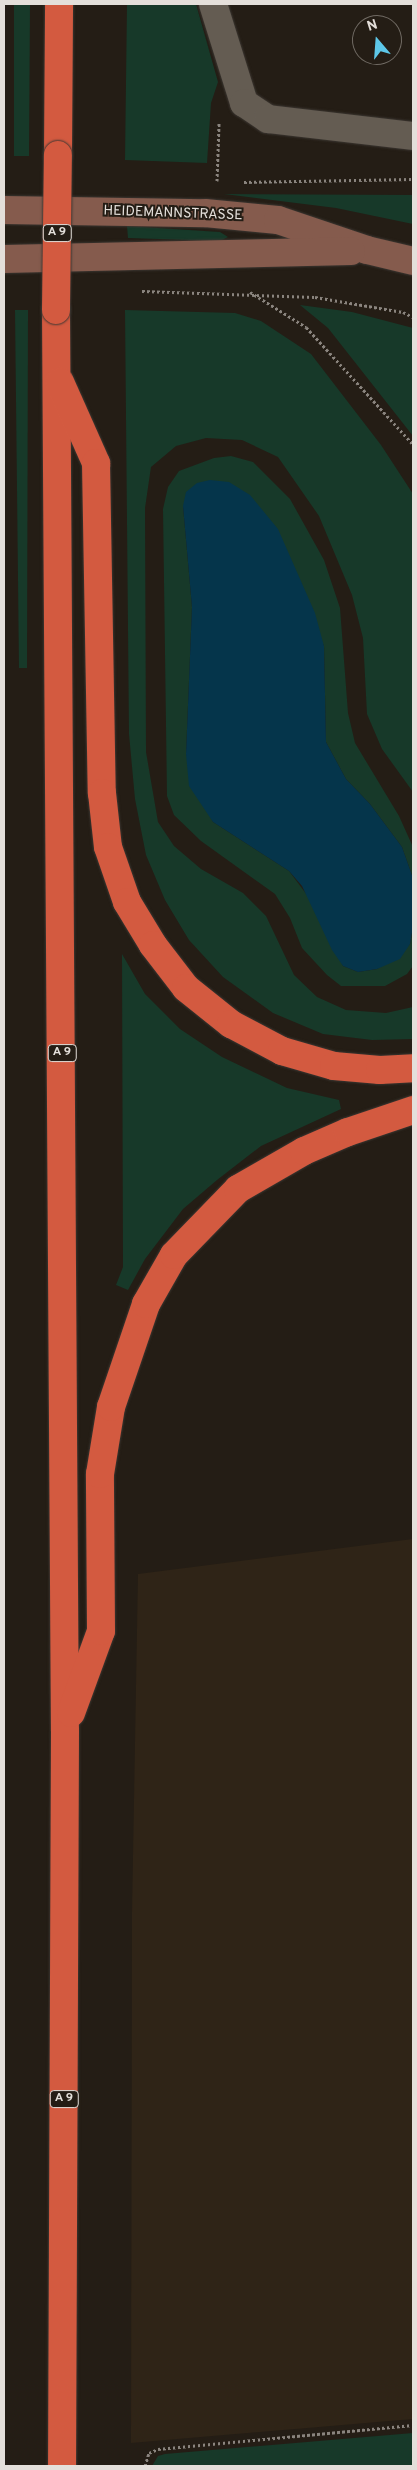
<!DOCTYPE html>
<html>
<head>
<meta charset="utf-8">
<style>
  body { margin:0 }
  #map { position:relative; width:417px; height:2470px; overflow:hidden; background:#241d15; font-family:Overpass,sans-serif }
  div>[style] { position:absolute }
  .built>* { inset:0; background:#2f2417 }
  .green>* { inset:0; background:#173929 }
  .water>* { inset:0; background:#05354b }
  .path>* { height:3px; margin-top:-1.5px; transform-origin:0; background:repeating-linear-gradient(90deg,#8a847e 0 2.5px,transparent 0 5px) }
  .roads { filter:drop-shadow(0 0 1px #3c3732) drop-shadow(0 0 1px #3c3732) }
  .street>* { height:28px; margin:-14px; padding:0 14px; transform-origin:14px; border-radius:14px; background:#645c52 }
  .secondary>* { height:28px; margin:-14px; padding:0 14px; transform-origin:14px; border-radius:14px; background:#855b4d }
  .highway>* { height:28px; margin:-14px; padding:0 14px; transform-origin:14px; border-radius:14px; background:#d35a40 }
  .bridges { filter:drop-shadow(0 0 1px #3c3732) drop-shadow(0 0 1px #3c3732) }
  .highway-bridge>* { height:28px; margin:-14px; padding:0 14px; transform-origin:14px; border-radius:14px; background:#d35a40 }
  span { translate:-50% -50%; white-space:nowrap; text-align:center; line-height:1.15; -webkit-text-stroke:4px #241d15; paint-order:stroke }
  .shield-label span { padding:1px 4px; background:#241d15; border:1px solid; border-radius:4px; -webkit-text-stroke-width:0 }
  .shield-label { font-size:12px; color:#e4dfda; font-weight:700 }
  .street-label { font-size:14px; color:#e4dfda }
  .frame { position:absolute; inset:0; border:5px solid #e4dfda; pointer-events:none }
  .north { position:absolute; left:352px; top:15px; width:50px; height:50px; box-sizing:border-box; background:#241d15; border:1px solid #716b64; border-radius:50%; rotate:342deg; font-size:14px; font-weight:700; line-height:20px; text-align:center; color:#e4dfda }
  .north::after { content:''; display:block; margin:auto; width:18px; height:22px; background:#5dc7e8; clip-path:polygon(50% 0,100% 100%,50% 72%,0 100%) }
</style>
</head>
<body>
<div id="map">
  <div class="built">
    <i style="clip-path:polygon(413px 1539px,413px 2419px,131px 2443px,132px 1913px,138px 1574px)"></i>
  </div>
  <div class="green">
    <i style="clip-path:polygon(14px 4px,30px 4px,29px 156px,14px 156px)"></i>
    <i style="clip-path:polygon(127px 4px,196px 4px,218px 82px,211px 103px,207px 163px,125px 160px)"></i>
    <i style="clip-path:polygon(224px 194px,413px 195px,413px 224px,336px 208px)"></i>
    <i style="clip-path:polygon(127px 226px,220px 232px,228px 237px,220px 241px,128px 238px)"></i>
    <i style="clip-path:polygon(300px 305px,352px 312px,413px 328px,413px 436px,328px 328px)"></i>
    <i style="clip-path:polygon(15px 310px,28px 310px,27px 668px,19px 668px)"></i>
    <i style="clip-path:polygon(125px 310px,235px 313px,261px 321px,311px 354px,381px 445px,413px 494px,413px 792px,382px 749px,367px 714px,363px 638px,352px 595px,319px 516px,278px 457px,242px 440px,206px 438px,176px 446px,151px 467px,145px 508px,146px 752px,158px 822px,174px 846px,201px 869px,243px 893px,266px 916px,294px 975px,317px 997px,346px 1010px,386px 1013px,413px 1007px,413px 1039px,372px 1040px,323px 1034px,273px 1013px,223px 977px,189px 940px,165px 900px,146px 855px,135px 799px,129px 734px)"></i>
    <i style="clip-path:polygon(231px 456px,253px 462px,290px 499px,324px 560px,340px 608px,348px 713px,355px 743px,399px 816px,413px 847px,413px 878px,402px 847px,370px 804px,346px 779px,326px 742px,324px 645px,183px 506px,192px 607px,186px 754px,213px 822px,289px 871px,310px 899px,343px 966px,358px 972px,377px 969px,410px 944px,413px 927px,413px 966px,407px 974px,385px 986px,341px 986px,327px 975px,302px 948px,290px 918px,275px 894px,201px 841px,174px 815px,167px 796px,163px 509px,168px 487px,179px 471px,214px 458px)"></i>
    <i style="clip-path:polygon(122px 954px,145px 994px,180px 1029px,222px 1057px,287px 1088px,339px 1100px,341px 1109px,261px 1146px,217px 1180px,183px 1209px,145px 1259px,128px 1290px,116px 1285px,123px 1267px)"></i>
    <i style="clip-path:polygon(413px 2433px,413px 2466px,152px 2466px,158px 2456px,165px 2454px)"></i>
  </div>
  <div class="water">
    <i style="clip-path:polygon(210px 480px,229px 482px,250px 495px,278px 529px,315px 613px,324px 646px,326px 742px,346px 779px,370px 804px,402px 847px,413px 878px,413px 927px,410px 944px,400px 959px,377px 969px,358px 972px,343px 966px,332px 950px,302px 886px,289px 871px,213px 822px,189px 786px,186px 754px,192px 607px,183px 506px,186px 492px,197px 483px)"></i>
  </div>
  <div class="path">
    <i style="left:217px;top:181px;width:58px;rotate:-88deg"></i>
    <i style="left:244px;top:182px;width:169px;rotate:-1deg"></i>
    <i style="left:142px;top:291px;width:173px;rotate:2deg"></i>
    <i style="left:315px;top:297px;width:89px;rotate:9.7deg"></i>
    <i style="left:403px;top:312px;width:11px;rotate:27deg"></i>
    <i style="left:250px;top:292px;width:66px;rotate:32deg"></i>
    <i style="left:306px;top:327px;width:159px;rotate:47.6deg"></i>
    <i style="left:145px;top:2466px;width:14px;rotate:-73deg"></i>
    <i style="left:149px;top:2453px;width:10px;rotate:-24deg"></i>
    <i style="left:158px;top:2449px;width:256px;rotate:-5.4deg"></i>
  </div>
  <div class="roads">
    <div class="street">
      <i style="left:213px;top:4px;width:104px;rotate:72.6deg"></i>
      <i style="left:244px;top:103px;width:29px;rotate:34deg"></i>
      <i style="left:268px;top:119px;width:146px;rotate:6.7deg"></i>
    </div>
    <div class="secondary">
      <i style="left:4px;top:210px;width:201px;rotate:0.9deg"></i>
      <i style="left:205px;top:213px;width:73px;rotate:5.5deg"></i>
      <i style="left:278px;top:220px;width:94px;rotate:18.6deg"></i>
      <i style="left:367px;top:250px;width:47px;rotate:13.4deg"></i>
      <i style="left:4px;top:259px;width:347px;rotate:-1.3deg"></i>
    </div>
    <div class="highway">
      <i style="left:58px;top:155px;width:151px;rotate:-89.6deg"></i>
      <i style="left:56px;top:310px;width:1421px;rotate:89.64deg"></i>
      <i style="left:65px;top:1731px;width:735px;rotate:90.23deg"></i>
      <i style="left:60px;top:382px;width:89px;rotate:66deg"></i>
      <i style="left:96px;top:463px;width:330px;rotate:89deg"></i>
      <i style="left:102px;top:793px;width:54px;rotate:83.7deg"></i>
      <i style="left:108px;top:847px;width:58px;rotate:70.9deg"></i>
      <i style="left:127px;top:902px;width:50px;rotate:58.8deg"></i>
      <i style="left:153px;top:945px;width:54px;rotate:52.5deg"></i>
      <i style="left:186px;top:988px;width:58px;rotate:38.7deg"></i>
      <i style="left:231px;top:1024px;width:58px;rotate:27.9deg"></i>
      <i style="left:282px;top:1051px;width:54px;rotate:16.1deg"></i>
      <i style="left:334px;top:1066px;width:46px;rotate:5deg"></i>
      <i style="left:380px;top:1070px;width:33px;rotate:-3deg"></i>
      <i style="left:71px;top:1713px;width:87px;rotate:-69.9deg"></i>
      <i style="left:101px;top:1631px;width:157px;rotate:-90.4deg"></i>
      <i style="left:100px;top:1474px;width:68px;rotate:-80.7deg"></i>
      <i style="left:111px;top:1407px;width:109px;rotate:-71.2deg"></i>
      <i style="left:146px;top:1304px;width:56px;rotate:-60.3deg"></i>
      <i style="left:174px;top:1255px;width:92px;rotate:-45.9deg"></i>
      <i style="left:238px;top:1189px;width:76px;rotate:-29.9deg"></i>
      <i style="left:304px;top:1151px;width:48px;rotate:-23.4deg"></i>
      <i style="left:348px;top:1132px;width:69px;rotate:-18.7deg"></i>
    </div>
  </div>
  <div class="bridges">
    <div class="highway-bridge">
      <i style="left:56px;top:310px;width:155px;rotate:-89.3deg"></i>
    </div>
  </div>
  <div class="shield-label">
    <span style="left:57px;top:233px">A 9</span>
    <span style="left:62px;top:1053px">A 9</span>
    <span style="left:64px;top:2099px">A 9</span>
  </div>
  <div class="street-label">
    <span style="left:173px;top:214px;rotate:2deg">HEIDEMANNSTRASSE</span>
  </div>
  <div class="frame"></div>
  <div class="north">N</div>
</div>
</body>
</html>
